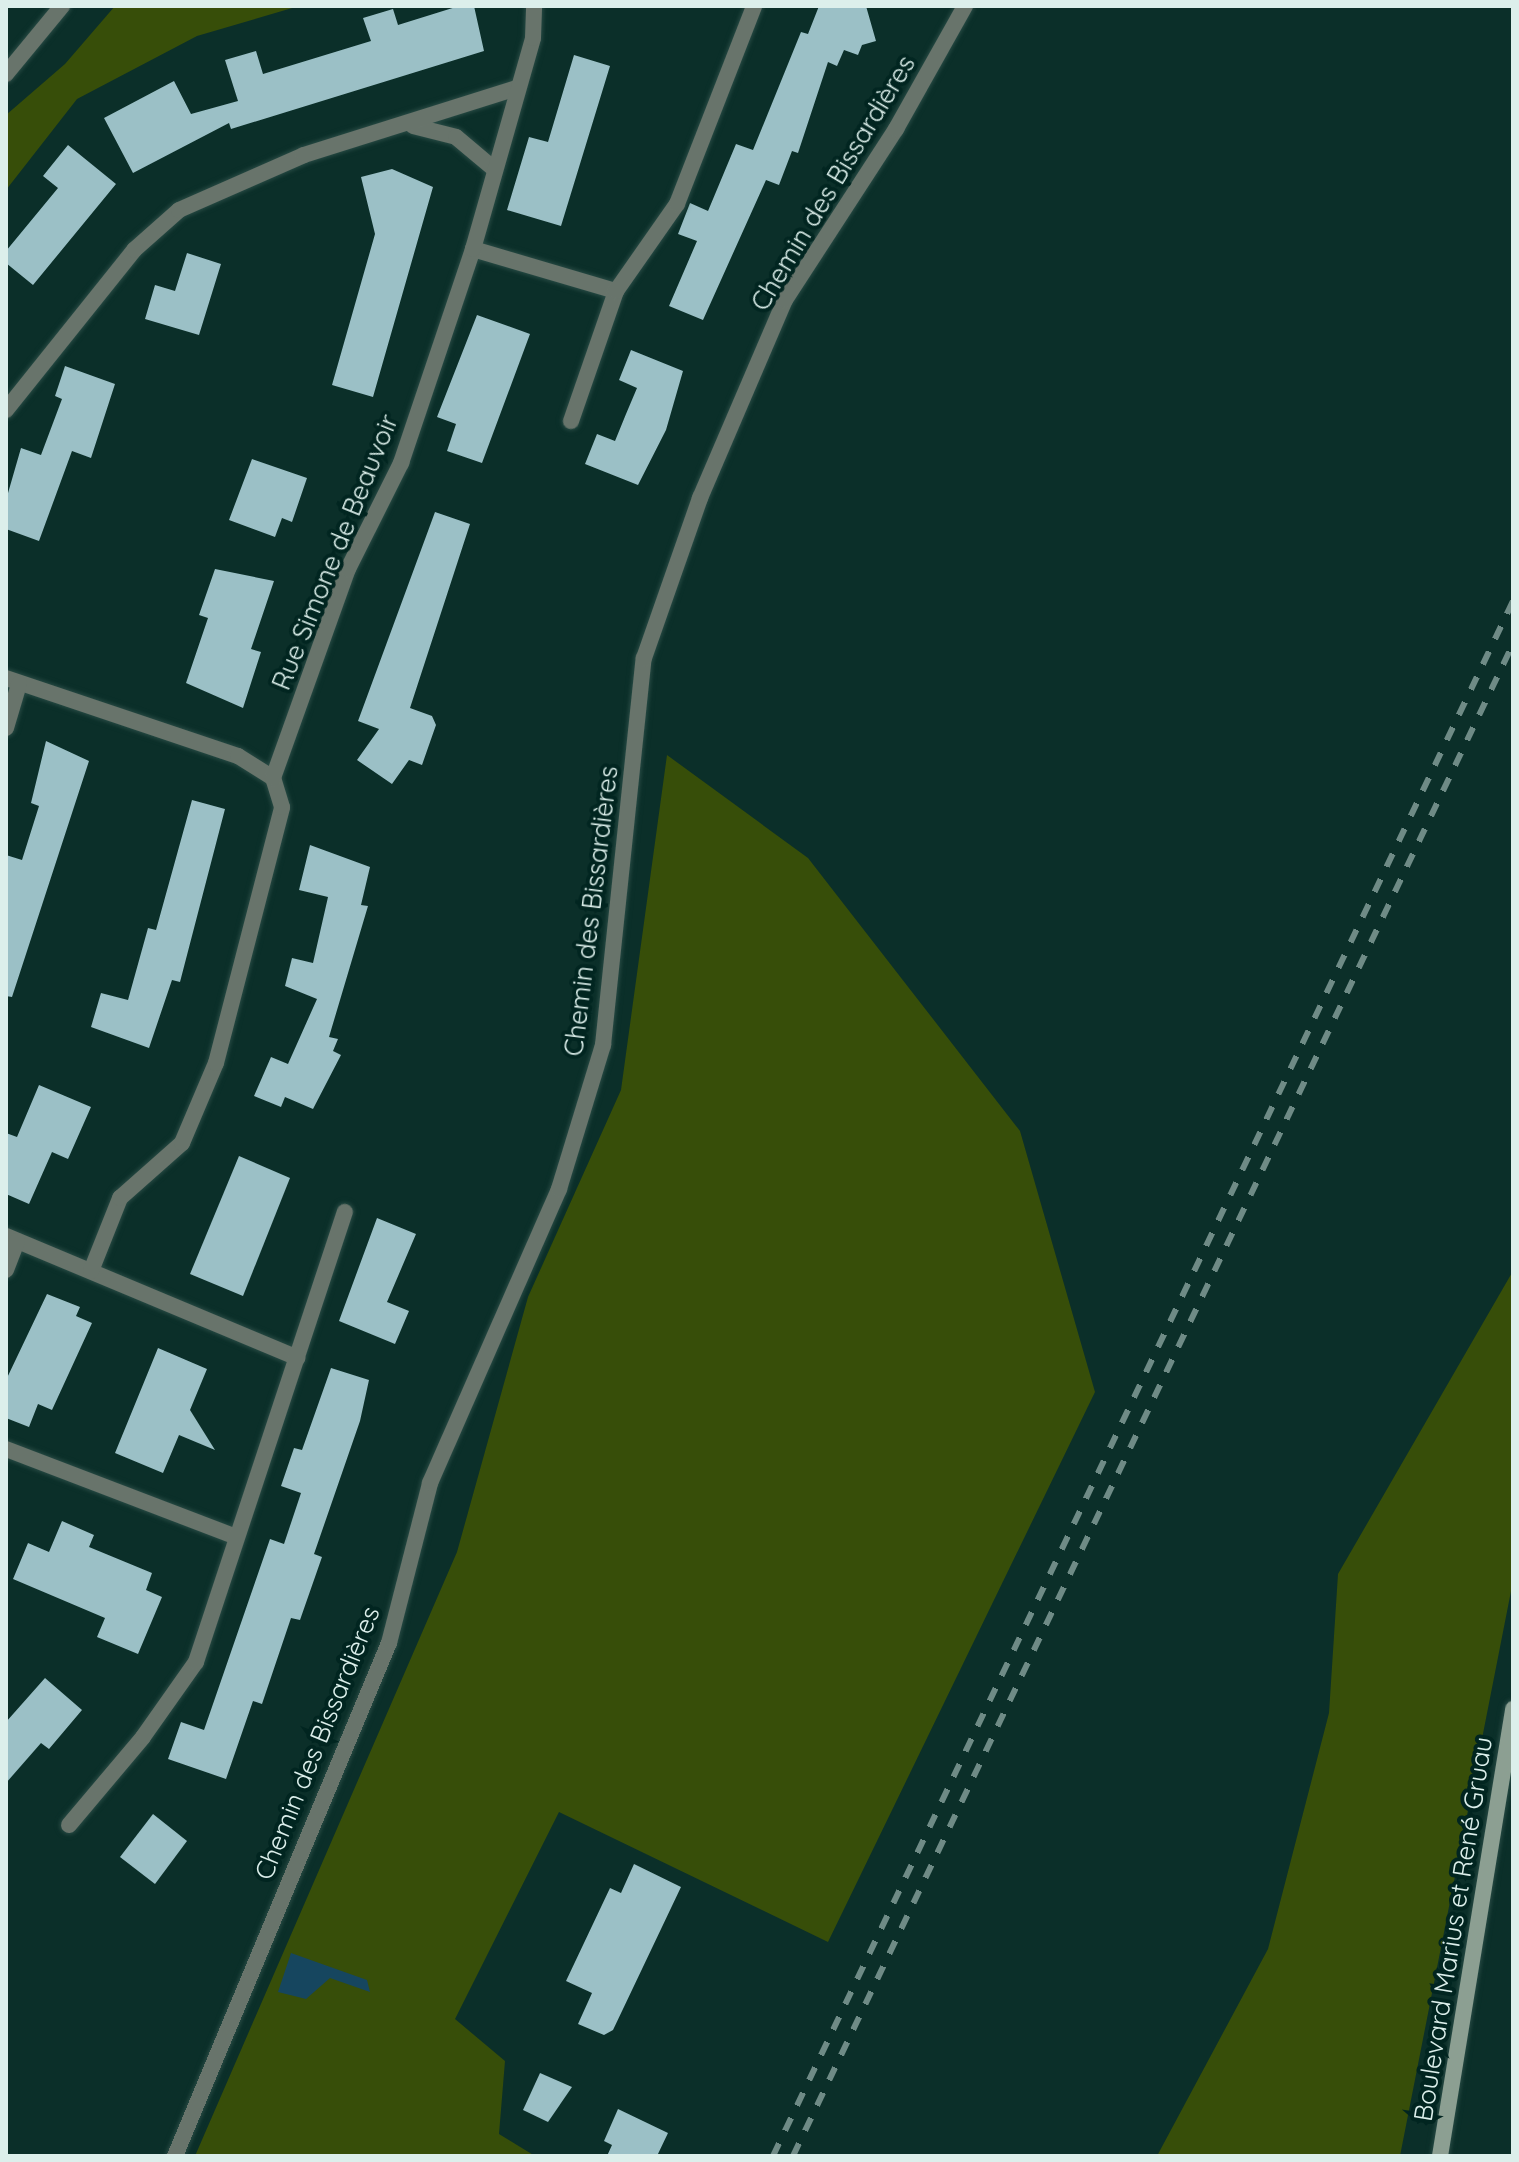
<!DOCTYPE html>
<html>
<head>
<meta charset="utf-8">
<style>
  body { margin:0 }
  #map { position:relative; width:1519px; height:2162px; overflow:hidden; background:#0b2f29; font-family:Quicksand,sans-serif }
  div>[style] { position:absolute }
  .green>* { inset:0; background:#374e09 }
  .water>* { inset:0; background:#16465f }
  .building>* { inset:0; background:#9bc0c6 }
  .roads { filter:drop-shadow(0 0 2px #284a44) drop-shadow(0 0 2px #284a44) }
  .street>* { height:16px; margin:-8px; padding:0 8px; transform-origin:8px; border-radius:8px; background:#68746b }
  .secondary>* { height:16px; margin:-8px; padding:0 8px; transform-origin:8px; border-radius:8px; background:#8c9f92 }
  .rail>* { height:6px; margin-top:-3px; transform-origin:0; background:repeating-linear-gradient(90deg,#6f8b86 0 14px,transparent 0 28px) }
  span { translate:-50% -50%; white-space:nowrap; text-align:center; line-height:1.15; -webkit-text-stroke:8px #012520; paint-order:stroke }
  .street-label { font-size:26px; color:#dcefeb }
  .frame { position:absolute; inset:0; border:8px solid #dcefeb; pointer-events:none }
</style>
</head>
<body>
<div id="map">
  <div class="green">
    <i style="clip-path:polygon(115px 6px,299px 6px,197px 36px,77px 99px,6px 190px,6px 115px,65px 64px)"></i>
    <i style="clip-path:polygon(667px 755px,808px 858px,1020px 1131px,1095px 1392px,828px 1942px,559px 1812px,455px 2019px,505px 2061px,499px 2134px,535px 2156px,195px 2156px,457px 1552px,528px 1297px,621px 1090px)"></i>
    <i style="clip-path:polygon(1513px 1271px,1513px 1581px,1400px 2156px,1157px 2156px,1268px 1949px,1329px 1713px,1338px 1574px)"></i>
  </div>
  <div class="water">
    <i style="clip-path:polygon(291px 1953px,367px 1980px,370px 1992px,330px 1978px,306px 1999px,278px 1992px)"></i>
  </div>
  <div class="building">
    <i style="clip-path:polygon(459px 6px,474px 6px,484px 51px,231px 129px,229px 123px,133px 173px,104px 118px,174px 81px,191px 114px,238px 101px,225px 60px,256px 51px,263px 74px,371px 41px,363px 18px,393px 9px,398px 25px)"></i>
    <i style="clip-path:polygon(819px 6px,866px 6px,876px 41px,862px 45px,858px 55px,844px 50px,837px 66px,828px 62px,798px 153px,792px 151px,779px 185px,766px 180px,703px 320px,669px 306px,697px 241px,678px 234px,690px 203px,708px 211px,736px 144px,753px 150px,801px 32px,808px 34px)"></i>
    <i style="clip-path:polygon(574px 55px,610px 66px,561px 226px,507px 210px,529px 137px,548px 142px)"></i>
    <i style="clip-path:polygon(68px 145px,116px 184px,33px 285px,6px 263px,6px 251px,58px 188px,43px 176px)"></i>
    <i style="clip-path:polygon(392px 169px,433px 187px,373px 397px,332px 385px,375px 234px,361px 177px)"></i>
    <i style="clip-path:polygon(187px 253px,221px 264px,199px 335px,145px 319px,155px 285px,175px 291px)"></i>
    <i style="clip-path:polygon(477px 315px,530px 334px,482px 463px,447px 451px,456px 424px,437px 417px)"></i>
    <i style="clip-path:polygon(631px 350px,683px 371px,666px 430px,638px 485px,585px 464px,597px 434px,615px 441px,626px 414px,637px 388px,619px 380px)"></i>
    <i style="clip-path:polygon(65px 366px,115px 384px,91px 458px,72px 451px,39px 541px,6px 529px,6px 500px,21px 448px,41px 455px,62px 399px,55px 396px)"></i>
    <i style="clip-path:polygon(252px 459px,307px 478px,292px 522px,282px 518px,275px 537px,229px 520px)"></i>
    <i style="clip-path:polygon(435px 512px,470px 524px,410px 708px,432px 716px,436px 725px,422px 765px,409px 760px,392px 784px,357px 760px,379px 729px,358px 721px)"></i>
    <i style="clip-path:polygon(215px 569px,274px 581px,251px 649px,261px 652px,243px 708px,186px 683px,208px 618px,199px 615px)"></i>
    <i style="clip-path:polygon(46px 741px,89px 761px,12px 997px,6px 996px,6px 855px,22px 860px,39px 806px,31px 803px)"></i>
    <i style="clip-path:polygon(192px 800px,225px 809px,180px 982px,172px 980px,149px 1048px,91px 1027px,101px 993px,128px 1000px,148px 928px,156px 930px)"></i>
    <i style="clip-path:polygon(310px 845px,370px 867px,361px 905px,368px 906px,329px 1037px,338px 1039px,333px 1051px,341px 1055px,313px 1109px,285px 1097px,281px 1107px,254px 1096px,271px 1057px,288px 1064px,317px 999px,285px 986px,292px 958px,313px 963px,328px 897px,299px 890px)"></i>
    <i style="clip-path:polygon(39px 1085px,91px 1107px,68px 1159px,52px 1152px,29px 1204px,6px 1194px,6px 1133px,17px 1137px)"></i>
    <i style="clip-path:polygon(239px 1156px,290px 1178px,243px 1296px,190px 1274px)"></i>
    <i style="clip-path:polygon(377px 1218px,416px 1234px,387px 1302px,409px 1311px,395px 1344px,339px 1321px)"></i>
    <i style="clip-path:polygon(47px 1294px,80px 1307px,76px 1316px,92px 1323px,52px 1410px,38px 1404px,29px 1427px,6px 1418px,6px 1380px)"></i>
    <i style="clip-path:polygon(158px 1348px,207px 1369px,190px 1410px,215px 1450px,179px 1435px,163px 1473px,115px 1453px)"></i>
    <i style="clip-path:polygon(331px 1368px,369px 1380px,360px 1421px,314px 1554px,322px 1557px,300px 1620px,291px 1618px,262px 1704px,253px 1701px,226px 1779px,168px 1759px,181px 1722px,204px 1730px,270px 1539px,284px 1544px,301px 1493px,281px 1486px,294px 1448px,302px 1450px)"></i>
    <i style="clip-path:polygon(62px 1521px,94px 1535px,89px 1547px,152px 1573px,146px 1590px,162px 1597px,138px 1654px,97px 1637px,105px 1618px,13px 1579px,28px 1543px,49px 1552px)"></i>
    <i style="clip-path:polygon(45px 1678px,82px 1710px,49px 1749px,41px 1743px,6px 1783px,6px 1722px)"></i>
    <i style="clip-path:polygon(153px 1814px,187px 1841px,155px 1884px,120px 1857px)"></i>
    <i style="clip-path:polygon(634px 1864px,681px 1887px,613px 2030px,604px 2035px,578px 2024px,592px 1993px,566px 1981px,610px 1888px,621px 1893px)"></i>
    <i style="clip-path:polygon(540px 2073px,572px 2087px,548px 2122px,523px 2110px)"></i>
    <i style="clip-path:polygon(618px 2109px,668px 2133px,657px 2156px,607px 2156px,612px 2145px,604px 2141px)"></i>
  </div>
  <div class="roads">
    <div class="street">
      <i style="left:6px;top:74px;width:88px;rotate:-50.5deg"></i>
      <i style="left:413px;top:126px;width:44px;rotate:14.3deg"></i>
      <i style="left:456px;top:137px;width:48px;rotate:40deg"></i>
      <i style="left:473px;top:249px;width:149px;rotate:16.4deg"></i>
      <i style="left:6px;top:410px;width:205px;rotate:-51.3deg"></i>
      <i style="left:134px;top:250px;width:60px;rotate:-41.6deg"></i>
      <i style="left:179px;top:210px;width:137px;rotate:-23.7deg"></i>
      <i style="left:304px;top:155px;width:222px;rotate:-17.5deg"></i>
      <i style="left:571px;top:421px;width:138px;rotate:-70.9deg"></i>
      <i style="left:616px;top:291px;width:106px;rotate:-55deg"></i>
      <i style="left:677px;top:204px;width:212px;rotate:-68.7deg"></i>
      <i style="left:6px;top:678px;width:245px;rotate:18.6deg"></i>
      <i style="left:238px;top:756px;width:41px;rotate:32.2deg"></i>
      <i style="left:6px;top:728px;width:46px;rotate:-73.5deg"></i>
      <i style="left:6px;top:1236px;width:316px;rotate:22.7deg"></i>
      <i style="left:6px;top:1270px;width:31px;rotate:-69deg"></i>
      <i style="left:91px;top:1271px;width:79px;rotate:-68.3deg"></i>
      <i style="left:120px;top:1198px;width:83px;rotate:-41.6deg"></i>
      <i style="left:182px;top:1143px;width:87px;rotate:-67deg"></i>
      <i style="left:216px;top:1063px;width:264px;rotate:-75.5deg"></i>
      <i style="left:282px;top:807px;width:30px;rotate:-107deg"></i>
      <i style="left:273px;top:778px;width:222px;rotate:-70.3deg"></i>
      <i style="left:348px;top:569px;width:119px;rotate:-63.4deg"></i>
      <i style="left:401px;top:463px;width:226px;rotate:-71.4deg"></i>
      <i style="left:473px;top:249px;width:219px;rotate:-74.1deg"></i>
      <i style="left:533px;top:38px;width:32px;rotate:-88deg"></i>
      <i style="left:6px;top:1449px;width:246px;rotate:20.9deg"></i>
      <i style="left:69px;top:1825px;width:115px;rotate:-49.9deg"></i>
      <i style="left:143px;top:1737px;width:92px;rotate:-54.8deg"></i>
      <i style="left:196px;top:1662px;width:474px;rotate:-71.7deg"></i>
      <i style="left:175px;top:2156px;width:556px;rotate:-67.36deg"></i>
      <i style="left:389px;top:1643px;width:165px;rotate:-75.6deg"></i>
      <i style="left:430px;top:1483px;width:321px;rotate:-66.3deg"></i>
      <i style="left:559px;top:1189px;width:151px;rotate:-73deg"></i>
      <i style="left:603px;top:1045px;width:389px;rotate:-84deg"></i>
      <i style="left:644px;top:658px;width:170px;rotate:-70.7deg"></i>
      <i style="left:700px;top:498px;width:215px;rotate:-66.8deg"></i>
      <i style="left:785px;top:300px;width:204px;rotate:-57deg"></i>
      <i style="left:896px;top:129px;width:141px;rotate:-60.7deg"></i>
    </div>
    <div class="secondary">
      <i style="left:1440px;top:2156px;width:453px;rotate:-80.7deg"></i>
    </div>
  </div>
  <div class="rail">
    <i style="left:773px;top:2156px;width:1722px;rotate:-64.55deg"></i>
    <i style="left:793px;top:2156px;width:1675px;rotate:-64.54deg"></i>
  </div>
  <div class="street-label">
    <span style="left:833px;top:183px;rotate:-59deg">Chemin des Bissardières</span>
    <span style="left:335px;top:552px;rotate:-68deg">Rue Simone de Beauvoir</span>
    <span style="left:591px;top:911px;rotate:-83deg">Chemin des Bissardières</span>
    <span style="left:317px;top:1743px;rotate:-68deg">Chemin des Bissardières</span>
    <span style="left:1453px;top:1929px;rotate:-81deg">Boulevard Marius et René Gruau</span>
  </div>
  <div class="frame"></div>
</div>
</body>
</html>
